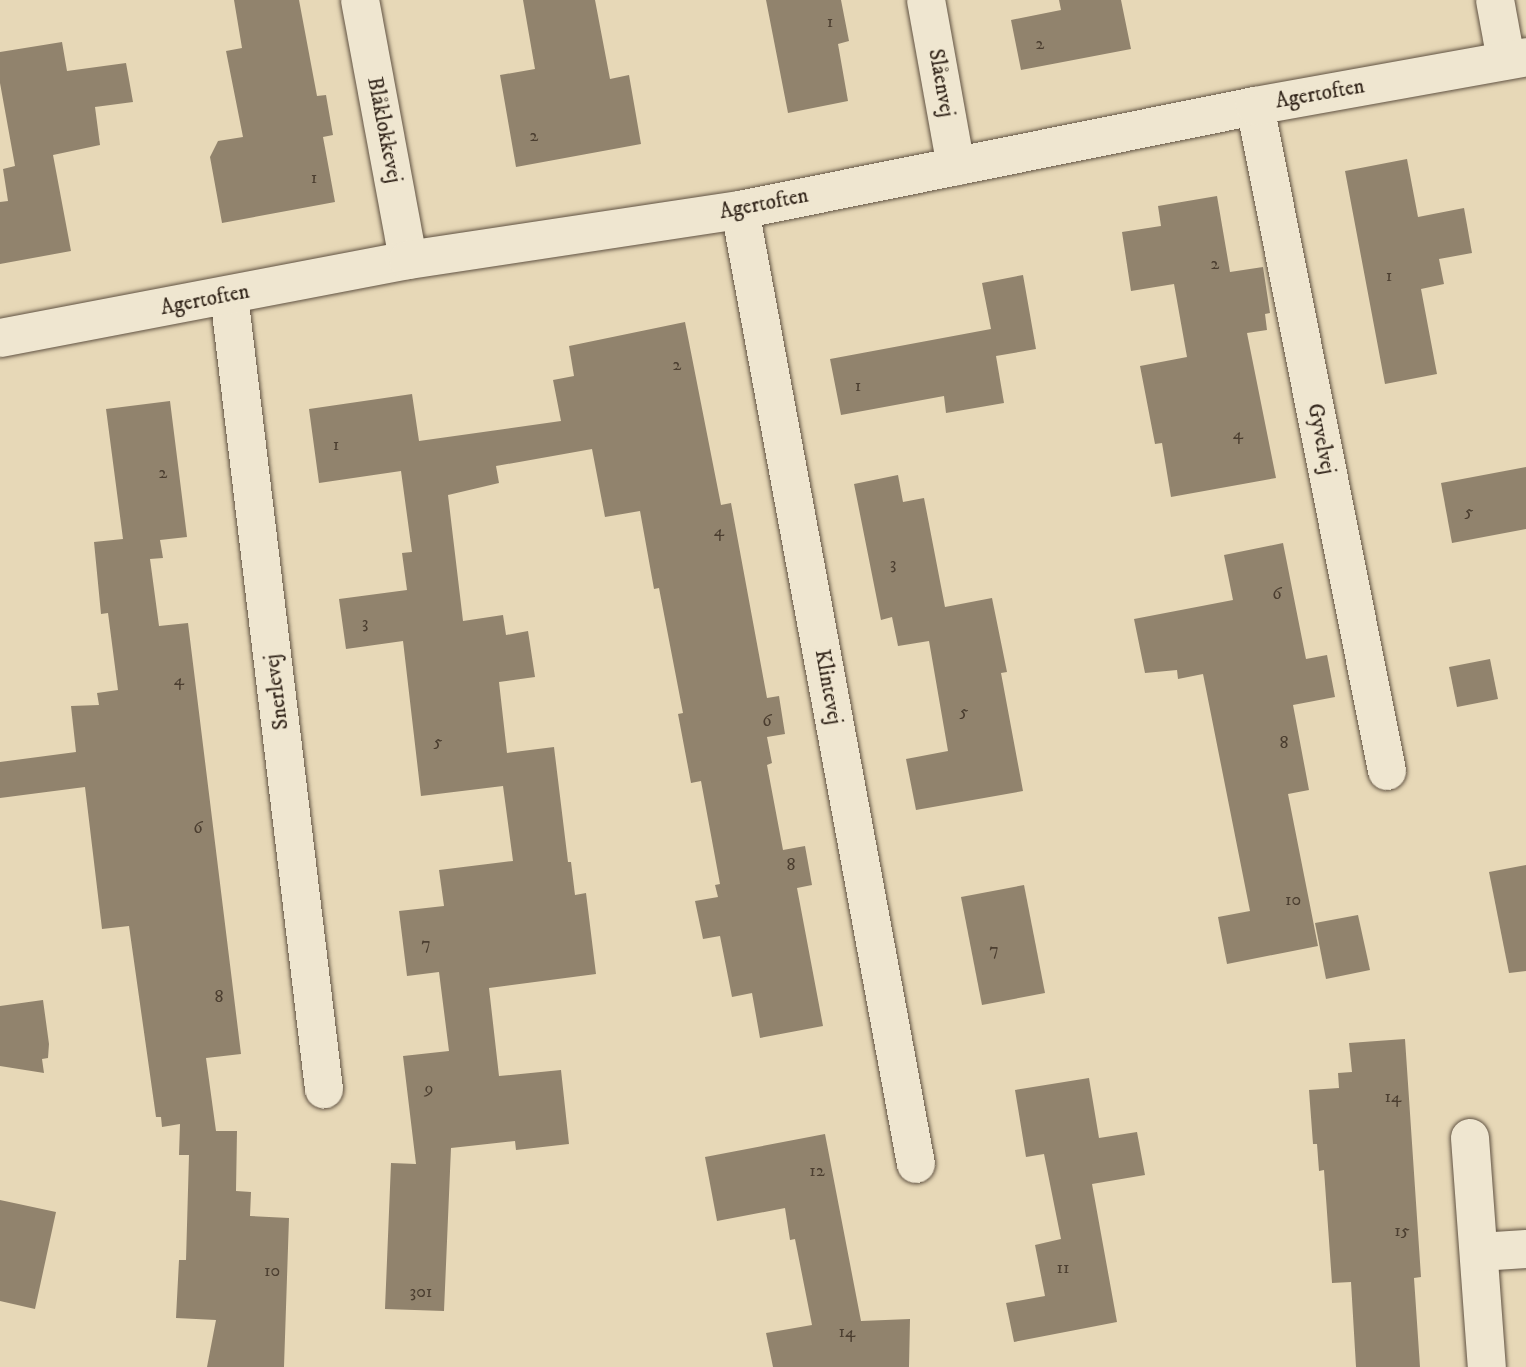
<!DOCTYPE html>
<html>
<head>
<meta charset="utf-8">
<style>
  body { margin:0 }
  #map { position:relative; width:1526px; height:1367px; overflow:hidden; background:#e7d8b7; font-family:"IM FELL DW Pica",serif }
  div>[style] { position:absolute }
  .building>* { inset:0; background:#91836d }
  .roads { filter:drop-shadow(0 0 2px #615343) drop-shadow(0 0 2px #615343) }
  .street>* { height:38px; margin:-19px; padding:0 19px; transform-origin:19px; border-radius:19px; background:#efe6d0 }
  span { translate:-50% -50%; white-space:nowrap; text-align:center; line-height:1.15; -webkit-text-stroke:5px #efe6d0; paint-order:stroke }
  .number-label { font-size:18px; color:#4b3e30 }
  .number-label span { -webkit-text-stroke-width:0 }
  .street-label { font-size:21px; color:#34271c }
</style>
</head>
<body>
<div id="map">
  <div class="building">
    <i style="clip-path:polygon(234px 0,299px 0,317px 96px,326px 95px,333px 135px,323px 137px,335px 202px,222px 223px,210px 157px,218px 141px,243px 137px,226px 51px,242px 48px)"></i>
    <i style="clip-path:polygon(523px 0,595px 0,610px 79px,629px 75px,641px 144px,516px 167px,500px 75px,535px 69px)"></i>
    <i style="clip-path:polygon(766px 0,841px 0,849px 41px,838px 44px,848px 101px,788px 113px)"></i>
    <i style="clip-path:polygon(1059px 0,1121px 0,1131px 49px,1021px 70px,1011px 20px,1061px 10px)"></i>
    <i style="clip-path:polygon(62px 42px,67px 71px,126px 63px,133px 102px,95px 107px,100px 145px,53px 155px,71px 251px,0 264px,0 202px,8px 201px,3px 169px,15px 166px,0 83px,0 52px)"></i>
    <i style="clip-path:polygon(1407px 159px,1418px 217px,1464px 208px,1472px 253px,1439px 259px,1444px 284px,1421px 289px,1437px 374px,1385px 384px,1345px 171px)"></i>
    <i style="clip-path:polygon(1217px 196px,1230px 272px,1263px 267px,1270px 313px,1265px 314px,1267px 330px,1247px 333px,1276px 478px,1171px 497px,1162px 443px,1155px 444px,1140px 366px,1187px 357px,1174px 284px,1131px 291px,1122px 232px,1161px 226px,1158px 206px)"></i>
    <i style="clip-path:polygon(1023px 275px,1036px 349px,996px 356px,1004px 403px,946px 413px,944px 396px,841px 415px,830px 359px,991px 329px,982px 283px)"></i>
    <i style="clip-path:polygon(685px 322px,721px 505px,731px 503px,767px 698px,779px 696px,785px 734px,767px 737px,772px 763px,767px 765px,783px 850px,805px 846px,812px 885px,797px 888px,823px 1026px,760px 1038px,752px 993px,732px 997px,720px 936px,703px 939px,695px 901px,718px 897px,715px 885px,720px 884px,701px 781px,691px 783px,678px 714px,683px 713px,659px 588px,654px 589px,640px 511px,605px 517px,592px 449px,496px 466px,499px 483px,448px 495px,463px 621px,503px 615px,506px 635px,528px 631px,535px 677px,499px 682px,507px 753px,554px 747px,568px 862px,571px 862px,575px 895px,586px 893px,596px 974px,489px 988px,499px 1076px,561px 1070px,569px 1144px,516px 1150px,515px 1141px,451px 1148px,444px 1311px,385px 1309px,391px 1163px,416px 1164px,403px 1056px,449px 1051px,439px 972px,407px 976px,399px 911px,444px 906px,439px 870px,513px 861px,503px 786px,421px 796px,403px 641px,346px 649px,339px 599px,407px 590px,402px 553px,412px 552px,401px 471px,319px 483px,309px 409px,412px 394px,419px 441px,561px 421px,553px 380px,574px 376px,569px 346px)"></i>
    <i style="clip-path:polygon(170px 401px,187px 537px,160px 540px,163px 558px,150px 559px,159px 626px,188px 623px,241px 1054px,206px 1058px,216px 1131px,237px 1131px,236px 1191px,251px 1192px,250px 1216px,289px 1218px,284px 1367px,207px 1367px,216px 1320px,176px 1318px,179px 1260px,186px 1260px,189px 1155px,179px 1155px,180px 1124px,162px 1127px,161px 1117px,156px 1117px,129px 926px,102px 929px,85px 787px,0 798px,0 762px,76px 752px,71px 706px,99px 705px,97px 693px,118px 690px,108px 613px,101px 614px,94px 542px,123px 539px,106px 409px)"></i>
    <i style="clip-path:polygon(1526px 467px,1526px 529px,1452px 543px,1441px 483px)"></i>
    <i style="clip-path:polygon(898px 475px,903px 502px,924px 498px,945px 607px,992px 598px,1007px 672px,1001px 673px,1023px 791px,916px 810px,906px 759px,948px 751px,929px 641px,898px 646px,892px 617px,881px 620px,854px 484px)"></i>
    <i style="clip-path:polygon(1283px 543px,1306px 659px,1327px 655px,1335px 697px,1293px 705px,1309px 790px,1288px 794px,1318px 946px,1227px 964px,1218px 917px,1250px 911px,1203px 674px,1178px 679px,1177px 670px,1145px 673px,1134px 619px,1233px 600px,1224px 555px)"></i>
    <i style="clip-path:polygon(1490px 659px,1498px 699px,1457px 707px,1449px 667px)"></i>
    <i style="clip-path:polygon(1526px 865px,1526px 971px,1509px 973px,1489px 872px)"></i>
    <i style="clip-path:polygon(1024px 885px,1045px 993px,982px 1005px,961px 897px)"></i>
    <i style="clip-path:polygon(1358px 915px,1370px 970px,1326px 979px,1315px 923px)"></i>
    <i style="clip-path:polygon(43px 1000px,49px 1044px,48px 1058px,42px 1059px,44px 1073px,0 1066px,0 1006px)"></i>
    <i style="clip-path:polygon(1405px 1039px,1421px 1277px,1414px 1278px,1420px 1367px,1356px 1367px,1351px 1282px,1332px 1283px,1324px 1170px,1319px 1171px,1317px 1144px,1313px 1144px,1309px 1090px,1339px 1088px,1338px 1073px,1352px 1072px,1349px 1043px)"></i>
    <i style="clip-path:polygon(1089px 1078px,1099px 1138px,1137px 1132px,1145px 1175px,1092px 1184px,1117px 1322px,1014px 1342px,1006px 1303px,1045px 1296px,1035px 1245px,1061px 1239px,1044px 1154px,1026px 1157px,1015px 1090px)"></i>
    <i style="clip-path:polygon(825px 1134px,861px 1321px,910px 1319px,909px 1367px,773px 1367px,766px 1333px,812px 1325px,795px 1239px,790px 1240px,785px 1208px,717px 1221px,705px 1157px)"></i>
    <i style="clip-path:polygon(0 1200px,56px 1212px,35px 1309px,0 1301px)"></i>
  </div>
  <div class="roads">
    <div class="street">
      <i style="left:360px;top:0;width:264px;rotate:79.5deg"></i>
      <i style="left:926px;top:0;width:169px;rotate:79.8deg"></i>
      <i style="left:1495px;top:0;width:61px;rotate:79.6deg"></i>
      <i style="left:1255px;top:106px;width:678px;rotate:78.77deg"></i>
      <i style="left:740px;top:210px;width:970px;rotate:79.55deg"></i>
      <i style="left:229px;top:295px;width:800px;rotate:83.18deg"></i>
      <i style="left:0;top:338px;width:415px;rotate:-10.8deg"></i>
      <i style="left:408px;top:260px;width:336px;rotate:-8.6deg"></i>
      <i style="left:740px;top:210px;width:525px;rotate:-11.42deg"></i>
      <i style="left:1255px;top:106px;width:275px;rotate:-10.2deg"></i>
      <i style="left:1470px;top:1138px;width:230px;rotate:85.8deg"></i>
      <i style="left:1479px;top:1252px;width:47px;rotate:-3.7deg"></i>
    </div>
  </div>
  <div class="number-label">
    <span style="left:830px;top:22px">1</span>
    <span style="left:1040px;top:44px">2</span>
    <span style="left:534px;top:136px">2</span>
    <span style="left:314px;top:178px">1</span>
    <span style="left:1215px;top:264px">2</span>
    <span style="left:1389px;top:276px">1</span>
    <span style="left:677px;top:365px">2</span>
    <span style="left:858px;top:386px">1</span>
    <span style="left:1238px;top:434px">4</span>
    <span style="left:336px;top:445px">1</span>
    <span style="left:163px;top:473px">2</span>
    <span style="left:1469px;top:512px">5</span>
    <span style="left:719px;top:531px">4</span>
    <span style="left:893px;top:564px">3</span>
    <span style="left:1277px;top:594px">6</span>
    <span style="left:365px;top:623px">3</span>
    <span style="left:179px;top:680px">4</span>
    <span style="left:964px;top:712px">5</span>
    <span style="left:767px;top:721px">6</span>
    <span style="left:438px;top:742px">5</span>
    <span style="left:1284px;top:743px">8</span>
    <span style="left:198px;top:828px">6</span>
    <span style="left:791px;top:865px">8</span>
    <span style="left:1293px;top:900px">10</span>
    <span style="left:426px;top:944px">7</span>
    <span style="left:994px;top:950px">7</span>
    <span style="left:219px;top:997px">8</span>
    <span style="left:429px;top:1089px">9</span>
    <span style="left:1393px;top:1097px">14</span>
    <span style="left:817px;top:1171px">12</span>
    <span style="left:1402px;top:1231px">15</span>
    <span style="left:1063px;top:1268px">11</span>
    <span style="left:272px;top:1271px">10</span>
    <span style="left:421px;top:1292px">301</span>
    <span style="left:847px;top:1332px">14</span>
  </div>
  <div class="street-label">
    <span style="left:941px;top:83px;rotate:80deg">Slåenvej</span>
    <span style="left:1320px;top:94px;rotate:-10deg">Agertoften</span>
    <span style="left:384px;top:130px;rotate:79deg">Blåklokkevej</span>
    <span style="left:764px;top:204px;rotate:-11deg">Agertoften</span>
    <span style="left:205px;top:300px;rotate:-11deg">Agertoften</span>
    <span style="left:1321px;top:439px;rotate:79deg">Gyvelvej</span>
    <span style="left:828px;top:687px;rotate:80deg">Klintevej</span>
    <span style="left:277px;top:692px;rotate:-97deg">Snerlevej</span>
  </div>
</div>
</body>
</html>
